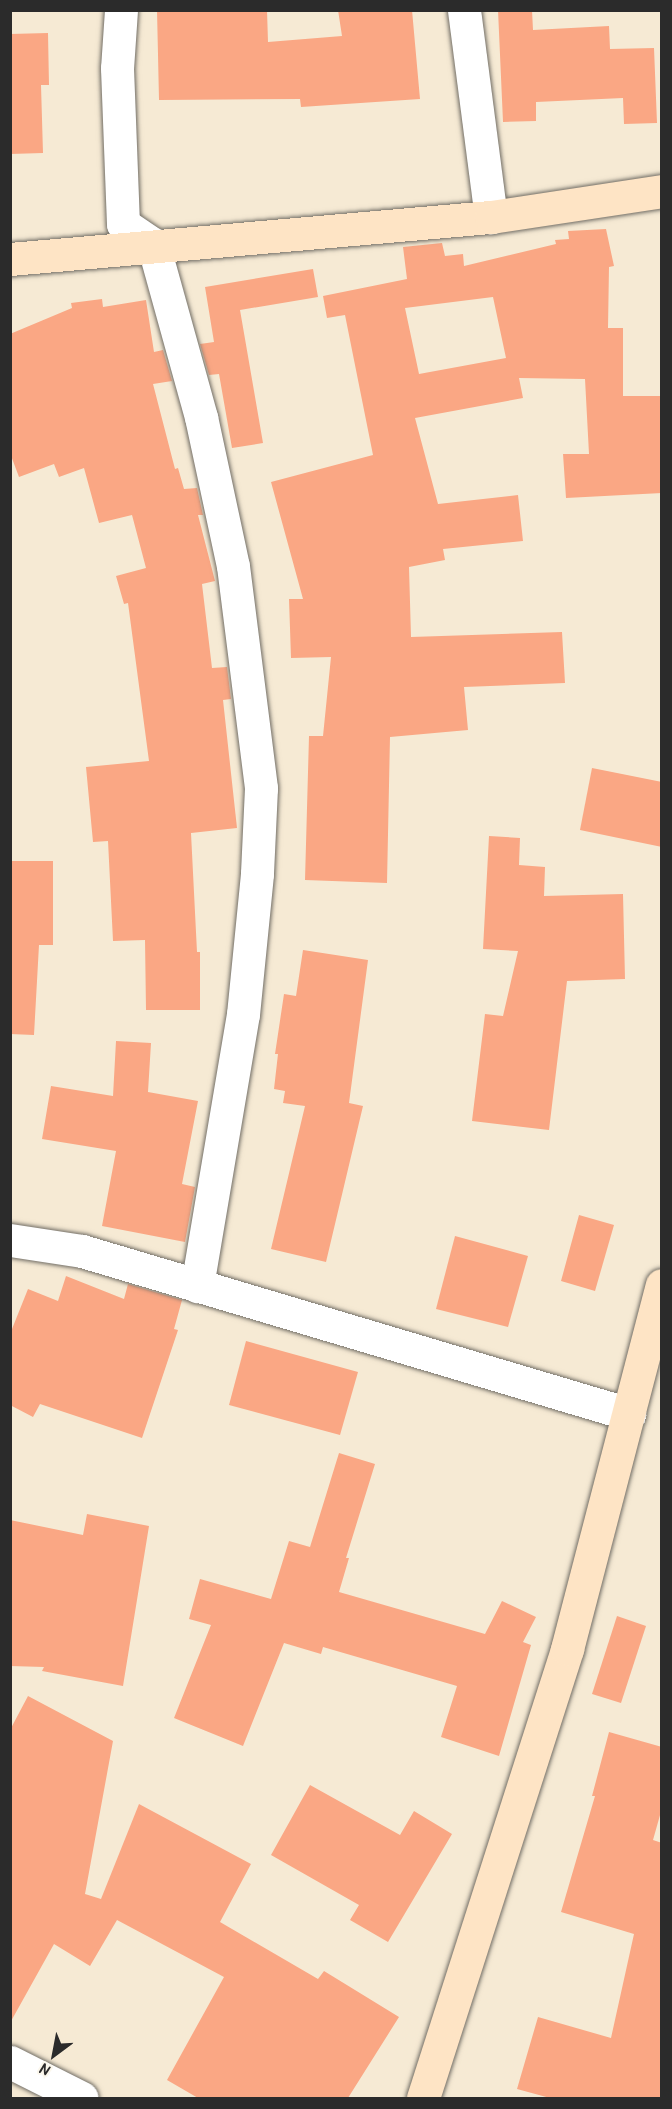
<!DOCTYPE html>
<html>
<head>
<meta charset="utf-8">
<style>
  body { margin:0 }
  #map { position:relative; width:672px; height:2109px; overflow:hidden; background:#f6ead4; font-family:"Patrick Hand",sans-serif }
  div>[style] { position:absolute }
  .building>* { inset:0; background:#faa784 }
  .roads { filter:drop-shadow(0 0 2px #726e66) drop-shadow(0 0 2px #726e66) }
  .street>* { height:33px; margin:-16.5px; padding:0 16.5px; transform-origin:16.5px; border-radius:16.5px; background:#fff }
  .secondary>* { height:33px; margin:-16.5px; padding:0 16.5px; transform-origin:16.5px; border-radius:16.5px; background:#fee4c5 }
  span { translate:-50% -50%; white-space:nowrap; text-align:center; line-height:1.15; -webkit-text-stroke:5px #fbf7ec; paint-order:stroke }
  .frame { position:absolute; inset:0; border:12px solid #2b2b2b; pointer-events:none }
  .north { position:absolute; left:24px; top:2025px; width:60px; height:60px; -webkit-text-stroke:4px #fbf7ec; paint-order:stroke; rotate:212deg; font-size:16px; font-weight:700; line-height:24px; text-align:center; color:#2b2b2b }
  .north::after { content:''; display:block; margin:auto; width:21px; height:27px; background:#2b2b2b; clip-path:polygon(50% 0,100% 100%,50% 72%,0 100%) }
</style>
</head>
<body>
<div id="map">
  <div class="building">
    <i style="clip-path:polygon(157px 10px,267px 10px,268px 42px,342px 36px,338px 10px,412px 10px,420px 99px,301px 107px,300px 99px,159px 100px)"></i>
    <i style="clip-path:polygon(498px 10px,532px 10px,533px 30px,609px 26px,610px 49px,654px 48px,657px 123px,624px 124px,623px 98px,536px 102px,536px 121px,503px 122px)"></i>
    <i style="clip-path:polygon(48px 33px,49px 85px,41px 85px,43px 153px,10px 154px,10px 34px)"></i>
    <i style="clip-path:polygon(evenodd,606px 229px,614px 266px,609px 267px,608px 328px,623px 328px,623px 396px,662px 396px,662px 493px,566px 498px,563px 454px,589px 454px,585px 379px,519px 378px,523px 398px,415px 418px,438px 504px,518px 495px,523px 541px,443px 549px,445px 560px,409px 567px,411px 637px,562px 632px,565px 683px,464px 687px,468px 730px,390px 737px,387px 883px,305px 880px,309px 736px,323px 736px,331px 657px,291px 658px,289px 599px,303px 599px,271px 482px,373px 455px,345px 315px,327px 318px,323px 296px,407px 279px,403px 247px,442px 243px,445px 256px,463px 254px,464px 266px,556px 244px,555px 240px,569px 239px,568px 231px,606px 229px,493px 297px,506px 358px,419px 374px,405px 308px,493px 297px)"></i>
    <i style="clip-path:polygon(313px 269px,318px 297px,240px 310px,263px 443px,232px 448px,219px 374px,209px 375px,200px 344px,214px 342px,205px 287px)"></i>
    <i style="clip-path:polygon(102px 299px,103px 307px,146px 300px,154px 352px,163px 350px,172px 381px,153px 384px,175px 469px,178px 468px,184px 489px,197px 488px,203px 515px,198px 515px,215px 581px,202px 584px,212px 668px,227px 667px,231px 699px,223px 700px,237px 828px,191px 833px,197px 952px,200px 952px,200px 1010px,146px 1010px,145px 940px,113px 941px,108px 841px,93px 842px,86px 767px,149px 761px,128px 603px,124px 604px,116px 576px,146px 568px,132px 515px,99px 523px,84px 468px,59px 477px,54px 464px,19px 477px,10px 453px,10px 334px,72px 308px,71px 303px)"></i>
    <i style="clip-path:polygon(592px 768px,662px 782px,662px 847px,580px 830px)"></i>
    <i style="clip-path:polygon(489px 836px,520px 838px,519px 865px,545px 867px,544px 896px,623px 894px,625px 979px,567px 981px,549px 1130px,472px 1121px,485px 1014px,503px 1016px,518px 951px,483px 949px)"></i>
    <i style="clip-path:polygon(10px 861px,53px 861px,53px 945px,39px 945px,34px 1035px,10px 1034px)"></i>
    <i style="clip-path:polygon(303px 950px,368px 960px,349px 1103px,363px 1106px,326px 1262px,271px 1249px,305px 1106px,283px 1103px,285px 1091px,274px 1089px,278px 1054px,275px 1054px,284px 994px,296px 996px)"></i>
    <i style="clip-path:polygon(116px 1041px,151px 1043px,148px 1092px,198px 1101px,182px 1184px,195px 1187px,185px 1242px,102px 1226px,116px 1151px,42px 1139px,51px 1086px,113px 1096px)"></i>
    <i style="clip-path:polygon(579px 1215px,614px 1225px,595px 1291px,561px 1281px)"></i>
    <i style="clip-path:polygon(455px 1236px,528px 1256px,508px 1327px,436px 1309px)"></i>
    <i style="clip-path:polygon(66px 1276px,124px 1299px,128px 1284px,182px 1300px,174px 1329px,178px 1330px,142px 1438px,40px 1404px,33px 1417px,10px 1405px,10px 1334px,28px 1289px,58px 1301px)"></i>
    <i style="clip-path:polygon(246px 1341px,358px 1372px,340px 1435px,229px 1405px)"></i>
    <i style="clip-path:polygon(339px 1453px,375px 1464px,346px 1558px,349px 1558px,339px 1592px,485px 1634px,502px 1601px,536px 1617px,523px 1642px,531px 1645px,499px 1756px,441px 1737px,457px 1686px,323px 1647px,321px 1654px,284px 1643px,243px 1746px,174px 1718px,211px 1625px,189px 1619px,200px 1579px,271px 1599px,289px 1541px,310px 1547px)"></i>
    <i style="clip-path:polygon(87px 1514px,149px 1526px,123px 1686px,42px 1671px,44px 1667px,10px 1666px,10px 1520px,83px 1535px)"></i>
    <i style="clip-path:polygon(617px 1616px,646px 1626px,621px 1703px,592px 1694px)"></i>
    <i style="clip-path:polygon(28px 1696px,113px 1741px,85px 1894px,101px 1899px,139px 1804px,251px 1864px,220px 1922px,318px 1979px,324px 1971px,399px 2017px,348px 2098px,198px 2098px,167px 2080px,224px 1977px,117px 1920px,90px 1966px,54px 1944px,10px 2023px,10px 1730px)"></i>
    <i style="clip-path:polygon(609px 1732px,662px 1747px,662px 1808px,653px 1840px,662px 1843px,662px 2098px,550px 2098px,517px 2089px,538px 2017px,611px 2038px,634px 1934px,561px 1912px,595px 1796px,592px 1796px)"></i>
    <i style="clip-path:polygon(310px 1785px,400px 1835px,414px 1811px,452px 1834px,388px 1942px,350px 1920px,359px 1905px,271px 1855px)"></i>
  </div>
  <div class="roads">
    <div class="street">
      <i style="left:121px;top:10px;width:58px;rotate:93.9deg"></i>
      <i style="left:117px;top:68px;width:156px;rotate:87.8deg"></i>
      <i style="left:123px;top:224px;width:36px;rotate:34deg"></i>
      <i style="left:153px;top:244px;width:180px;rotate:74.5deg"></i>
      <i style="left:201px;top:417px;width:152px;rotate:77.9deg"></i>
      <i style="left:233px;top:566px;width:224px;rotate:82.8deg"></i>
      <i style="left:261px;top:788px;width:86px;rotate:92.7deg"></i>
      <i style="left:257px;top:874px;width:141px;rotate:95.7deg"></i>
      <i style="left:243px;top:1014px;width:276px;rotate:99.6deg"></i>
      <i style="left:464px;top:10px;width:209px;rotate:82.6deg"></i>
      <i style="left:10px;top:1240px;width:73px;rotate:8.7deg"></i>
      <i style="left:82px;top:1251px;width:571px;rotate:16.59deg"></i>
      <i style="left:10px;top:2062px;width:80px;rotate:26.6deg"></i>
    </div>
    <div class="secondary">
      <i style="left:10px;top:259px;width:483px;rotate:-5deg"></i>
      <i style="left:491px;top:217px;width:173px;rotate:-8.6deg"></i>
      <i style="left:423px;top:2098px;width:472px;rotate:-72.2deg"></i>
      <i style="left:567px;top:1649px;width:376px;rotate:-75.4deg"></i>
    </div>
  </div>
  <div class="frame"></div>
  <div class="north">N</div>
</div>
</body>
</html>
